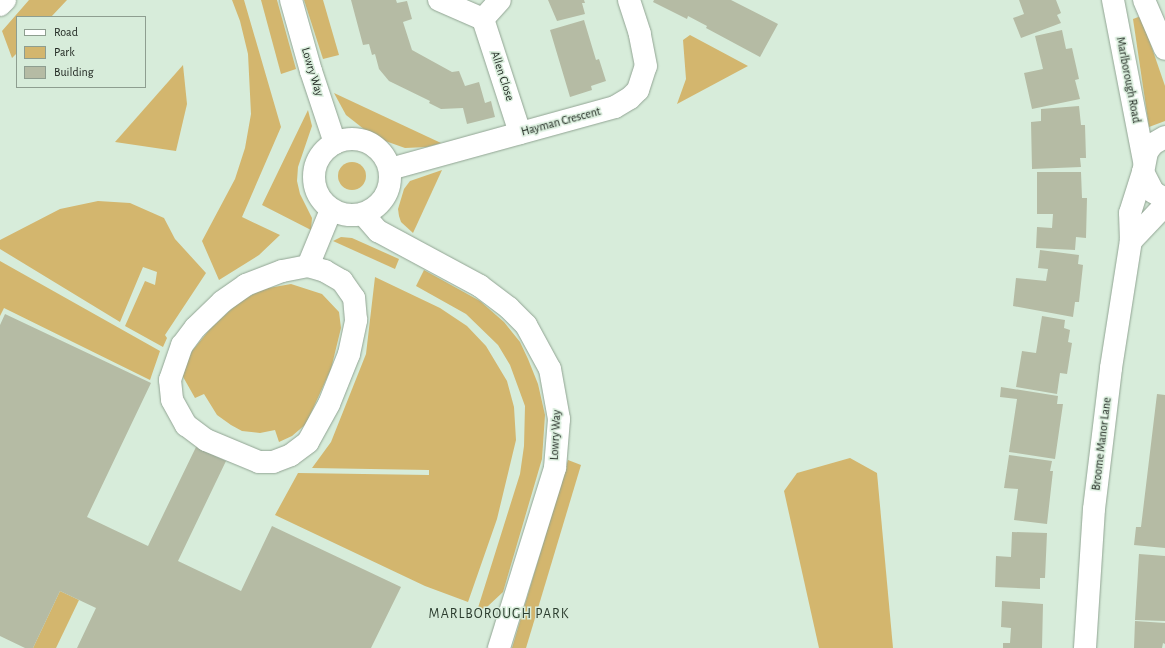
<!DOCTYPE html>
<html>
<head>
<meta charset="utf-8">
<style>
  body { margin:0 }
  #map { position:relative; width:1165px; height:648px; overflow:hidden; background:#d7ecda; font-family:"Alegreya Sans",sans-serif }
  div>[style] { position:absolute }
  .green>* { inset:0; background:#d3b66e }
  .round { border-radius:50% }
  .building>* { inset:0; background:#b5bba4 }
  .roads { filter:drop-shadow(0 0 1px #91a493) drop-shadow(0 0 1px #91a493) }
  .minor>* { height:22px; margin:-11px; padding:0 11px; transform-origin:11px; border-radius:11px; background:#fff }
  .minor>.ring { margin:-11px; padding:0; box-sizing:content-box; background:none; border:22px solid #fff; border-radius:50% }
  .major>* { height:22px; margin:-11px; padding:0 11px; transform-origin:11px; border-radius:11px; background:#fff }
  span { translate:-50% -50%; white-space:nowrap; text-align:center; line-height:1.15; -webkit-text-stroke:3px #d7ecda; paint-order:stroke }
  .street-label { font-size:12px; color:#212822 }
  .quarter-label { font-size:14px; color:#2c3d2f; letter-spacing:1px }
  .legend { position:absolute; left:16px; top:16px; width:130px; height:72px; box-sizing:border-box; background:#d7ecda; border:1px solid #8e9e90; margin:0; padding:5px 7px; list-style:none; font-size:12px; color:#212822 }
  .legend li { display:flex; align-items:center; gap:8px; height:20px }
  .legend b { width:20px; border:1px solid #8e9e90 }
</style>
</head>
<body>
<div id="map">
  <div class="green">
    <i style="clip-path:polygon(29px 0,67px 0,51px 17px,17px 17px,17px 53px,12px 58px,2px 31px)"></i>
    <i style="clip-path:polygon(232px 0,244px 0,281px 127px,242px 217px,280px 235px,259px 255px,219px 280px,202px 241px,235px 179px,245px 148px,251px 114px,248px 54px,240px 21px)"></i>
    <i style="clip-path:polygon(261px 0,277px 0,296px 69px,281px 74px)"></i>
    <i style="clip-path:polygon(304px 0,323px 0,339px 55px,323px 59px)"></i>
    <i style="clip-path:polygon(1141px 16px,1165px 86px,1165px 121px,1149px 127px,1133px 19px)"></i>
    <i style="clip-path:polygon(690px 35px,748px 66px,677px 104px,686px 79px,683px 40px)"></i>
    <i style="clip-path:polygon(183px 65px,187px 104px,176px 151px,115px 142px)"></i>
    <i style="clip-path:polygon(334px 93px,441px 143px,427px 147px,405px 148px,374px 137px,346px 115px)"></i>
    <i style="clip-path:polygon(308px 110px,312px 126px,298px 167px,297px 181px,300px 194px,312px 218px,311px 230px,262px 205px)"></i>
    <i class="round" style="left:338px;top:162px;width:28px;height:28px"></i>
    <i style="clip-path:polygon(442px 170px,413px 233px,401px 222px,399px 216px,398px 209px,404px 189px,410px 181px)"></i>
    <i style="clip-path:polygon(98px 201px,130px 203px,164px 218px,175px 239px,206px 273px,165px 335px,167px 338px,163px 347px,125px 326px,145px 281px,155px 285px,157px 272px,143px 267px,120px 322px,0 249px,0 240px,60px 209px)"></i>
    <i style="clip-path:polygon(341px 237px,352px 238px,399px 259px,395px 269px,333px 241px)"></i>
    <i style="clip-path:polygon(0 261px,160px 351px,150px 380px,4px 308px,0 316px)"></i>
    <i style="clip-path:polygon(424px 270px,480px 301px,504px 322px,520px 342px,528px 359px,538px 384px,545px 415px,542px 459px,503px 592px,487px 607px,477px 611px,520px 474px,524px 446px,525px 406px,510px 365px,498px 345px,466px 314px,416px 286px)"></i>
    <i style="clip-path:polygon(375px 277px,440px 308px,467px 326px,486px 346px,507px 381px,514px 407px,516px 440px,497px 519px,468px 602px,425px 586px,275px 515px,298px 473px,429px 475px,429px 470px,312px 468px,331px 442px,366px 354px)"></i>
    <i style="clip-path:polygon(291px 284px,322px 294px,339px 312px,341px 328px,331px 369px,306px 424px,292px 436px,279px 442px,275px 430px,260px 433px,242px 431px,231px 425px,217px 415px,204px 394px,195px 398px,182px 375px,192px 351px,210px 329px,239px 302px,263px 289px)"></i>
    <i style="clip-path:polygon(850px 458px,877px 473px,893px 648px,819px 648px,784px 491px,797px 473px)"></i>
    <i style="clip-path:polygon(568px 460px,581px 465px,526px 648px,512px 648px)"></i>
    <i style="clip-path:polygon(60px 591px,79px 600px,56px 648px,33px 648px)"></i>
  </div>
  <div class="building">
    <i style="clip-path:polygon(351px 0,396px 0,397px 3px,407px 1px,412px 19px,403px 22px,412px 50px,452px 72px,459px 71px,465px 86px,479px 82px,485px 103px,491px 101px,495px 117px,467px 124px,463px 108px,441px 109px,429px 103px,430px 101px,389px 81px,379px 69px,375px 54px,372px 55px,369px 44px,363px 45px)"></i>
    <i style="clip-path:polygon(548px 0,584px 0,585px 3px,582px 3px,585px 14px,557px 21px)"></i>
    <i style="clip-path:polygon(654px 0,731px 0,778px 24px,760px 57px,706px 28px,707px 26px,688px 16px,687px 19px,653px 2px)"></i>
    <i style="clip-path:polygon(1019px 0,1056px 0,1061px 13px,1057px 15px,1061px 23px,1021px 38px,1013px 18px,1024px 14px)"></i>
    <i style="clip-path:polygon(584px 20px,596px 60px,599px 59px,606px 81px,591px 86px,592px 90px,570px 97px,550px 30px)"></i>
    <i style="clip-path:polygon(1062px 30px,1066px 49px,1072px 48px,1079px 79px,1075px 80px,1080px 99px,1032px 109px,1024px 73px,1043px 69px,1035px 36px)"></i>
    <i style="clip-path:polygon(1079px 106px,1081px 125px,1085px 125px,1086px 158px,1080px 158px,1081px 167px,1032px 169px,1031px 122px,1041px 121px,1041px 109px)"></i>
    <i style="clip-path:polygon(1037px 172px,1081px 172px,1082px 198px,1087px 198px,1086px 238px,1076px 237px,1075px 250px,1036px 248px,1037px 227px,1052px 228px,1053px 214px,1037px 214px)"></i>
    <i style="clip-path:polygon(1040px 250px,1079px 255px,1078px 264px,1083px 265px,1079px 302px,1075px 302px,1073px 317px,1013px 306px,1016px 278px,1046px 281px,1048px 269px,1038px 268px)"></i>
    <i style="clip-path:polygon(5px 314px,151px 383px,87px 517px,148px 546px,196px 447px,226px 461px,178px 561px,241px 591px,272px 526px,401px 587px,371px 648px,77px 648px,96px 608px,60px 591px,33px 648px,25px 648px,0 636px,0 325px)"></i>
    <i style="clip-path:polygon(1042px 316px,1065px 320px,1064px 328px,1070px 330px,1068px 342px,1072px 343px,1067px 374px,1060px 373px,1057px 394px,1016px 387px,1022px 351px,1036px 353px)"></i>
    <i style="clip-path:polygon(1001px 387px,1058px 396px,1057px 404px,1063px 404px,1055px 459px,1009px 452px,1017px 399px,1000px 397px)"></i>
    <i style="clip-path:polygon(1157px 394px,1165px 395px,1165px 548px,1134px 545px,1136px 527px,1141px 527px)"></i>
    <i style="clip-path:polygon(1009px 455px,1052px 461px,1050px 471px,1053px 471px,1047px 524px,1014px 520px,1018px 489px,1004px 488px)"></i>
    <i style="clip-path:polygon(1012px 532px,1047px 533px,1045px 578px,1040px 578px,1040px 589px,995px 587px,996px 556px,1011px 557px)"></i>
    <i style="clip-path:polygon(1139px 554px,1165px 556px,1165px 621px,1135px 620px)"></i>
    <i style="clip-path:polygon(1002px 601px,1043px 604px,1042px 648px,1003px 648px,1003px 643px,1010px 643px,1011px 628px,1001px 627px)"></i>
    <i style="clip-path:polygon(1135px 621px,1165px 623px,1165px 644px,1163px 643px,1162px 648px,1134px 648px)"></i>
  </div>
  <div class="roads">
    <div class="minor">
      <i style="left:291px;top:0;width:74px;rotate:74.3deg"></i>
      <i style="left:311px;top:71px;width:76px;rotate:71.6deg"></i>
      <i style="left:439px;top:0;width:48px;rotate:23.4deg"></i>
      <i style="left:0;top:5px;width:7px;rotate:-45deg"></i>
      <i style="left:483px;top:19px;width:120px;rotate:72deg"></i>
      <i style="left:483px;top:19px;width:25px;rotate:-48deg"></i>
      <i class="ring" style="left:314px;top:139px;width:54px;height:54px"></i>
      <i style="left:390px;top:169px;width:233px;rotate:-15.4deg"></i>
      <i style="left:615px;top:107px;width:17px;rotate:-31deg"></i>
      <i style="left:630px;top:98px;width:11px;rotate:-45deg"></i>
      <i style="left:638px;top:90px;width:25px;rotate:-72deg"></i>
      <i style="left:646px;top:66px;width:33px;rotate:-101deg"></i>
      <i style="left:640px;top:34px;width:36px;rotate:-108deg"></i>
      <i style="left:363px;top:214px;width:23px;rotate:49deg"></i>
      <i style="left:378px;top:231px;width:116px;rotate:28.3deg"></i>
      <i style="left:480px;top:286px;width:36px;rotate:37deg"></i>
      <i style="left:509px;top:308px;width:24px;rotate:45deg"></i>
      <i style="left:526px;top:325px;width:50px;rotate:61.4deg"></i>
      <i style="left:550px;top:369px;width:51px;rotate:79.8deg"></i>
      <i style="left:559px;top:419px;width:49px;rotate:94.7deg"></i>
      <i style="left:555px;top:468px;width:189px;rotate:107.3deg"></i>
      <i style="left:1131px;top:241px;width:50px;rotate:-46.6deg"></i>
      <i style="left:308px;top:266px;width:26px;rotate:169deg"></i>
      <i style="left:282px;top:271px;width:39px;rotate:159deg"></i>
      <i style="left:246px;top:285px;width:29px;rotate:145deg"></i>
      <i style="left:222px;top:302px;width:37px;rotate:136deg"></i>
      <i style="left:195px;top:328px;width:21px;rotate:127deg"></i>
      <i style="left:182px;top:345px;width:37px;rotate:109deg"></i>
      <i style="left:170px;top:380px;width:20px;rotate:84deg"></i>
      <i style="left:172px;top:400px;width:29px;rotate:61deg"></i>
      <i style="left:186px;top:425px;width:25px;rotate:37deg"></i>
      <i style="left:206px;top:440px;width:57px;rotate:22.5deg"></i>
      <i style="left:259px;top:462px;width:14px"></i>
      <i style="left:273px;top:462px;width:19px;rotate:-21deg"></i>
      <i style="left:291px;top:455px;width:21px;rotate:-37deg"></i>
      <i style="left:308px;top:442px;width:43px;rotate:-61.1deg"></i>
      <i style="left:329px;top:404px;width:54px;rotate:-68.2deg"></i>
      <i style="left:349px;top:354px;width:35px;rotate:-78deg"></i>
      <i style="left:356px;top:320px;width:22px;rotate:-95deg"></i>
      <i style="left:354px;top:298px;width:21px;rotate:-125deg"></i>
      <i style="left:342px;top:281px;width:20px;rotate:-150deg"></i>
      <i style="left:325px;top:271px;width:18px;rotate:-164deg"></i>
      <i style="left:308px;top:266px;width:61px;rotate:-67.7deg"></i>
      <i style="left:1085px;top:648px;width:139px;rotate:-86.3deg"></i>
      <i style="left:1094px;top:509px;width:142px;rotate:-83.1deg"></i>
      <i style="left:1111px;top:368px;width:129px;rotate:-81.1deg"></i>
      <i style="left:1131px;top:241px;width:28px;rotate:-92deg"></i>
      <i style="left:1130px;top:213px;width:43px;rotate:-72.4deg"></i>
    </div>
    <div class="major">
      <i style="left:1113px;top:0;width:164px;rotate:79.1deg"></i>
      <i style="left:1144px;top:0;width:53px;rotate:66.8deg"></i>
      <i style="left:1165px;top:137px;width:14px;rotate:150deg"></i>
      <i style="left:1153px;top:144px;width:10px;rotate:127deg"></i>
      <i style="left:1147px;top:152px;width:20px;rotate:101deg"></i>
      <i style="left:1143px;top:172px;width:22px;rotate:63deg"></i>
      <i style="left:1153px;top:192px;width:14px;rotate:30deg"></i>
    </div>
  </div>
  <div class="street-label">
    <span style="left:312px;top:72px;rotate:73deg">Lowry Way</span>
    <span style="left:502px;top:76px;rotate:72deg">Allen Close</span>
    <span style="left:1128px;top:80px;rotate:79deg">Marlborough Road</span>
    <span style="left:561px;top:122px;rotate:-15deg">Hayman Crescent</span>
    <span style="left:556px;top:435px;rotate:-87deg">Lowry Way</span>
    <span style="left:1102px;top:444px;rotate:-83deg">Broome Manor Lane</span>
  </div>
  <div class="quarter-label">
    <span style="left:499px;top:614px">MARLBOROUGH PARK</span>
  </div>
  <ul class="legend">
  <li><b style="height:5px;background:#fff"></b>Road</li>
  <li><b style="height:11px;background:#d3b66e"></b>Park</li>
  <li><b style="height:11px;background:#b5bba4"></b>Building</li>
  </ul>
</div>
</body>
</html>
